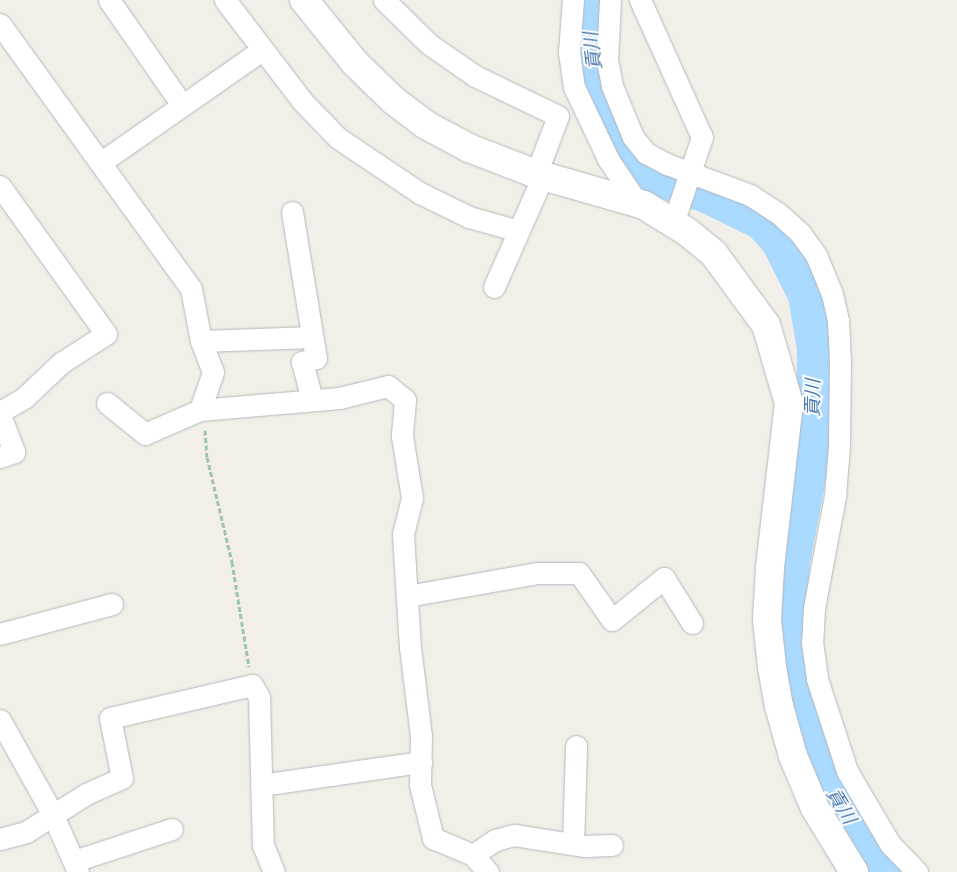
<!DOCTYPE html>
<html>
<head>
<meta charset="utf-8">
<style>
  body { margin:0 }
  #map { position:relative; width:957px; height:872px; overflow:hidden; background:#f1efe8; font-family:Cabin,"Noto Sans JP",sans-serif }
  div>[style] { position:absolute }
  .river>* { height:35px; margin:-17.5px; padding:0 17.5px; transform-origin:17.5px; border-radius:17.5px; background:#aadaff }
  .path>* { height:3px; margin-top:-1.5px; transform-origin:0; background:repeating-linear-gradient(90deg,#9cc7a9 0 5px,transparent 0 7.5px) }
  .roads { filter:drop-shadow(0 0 1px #b5b8bc) drop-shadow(0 0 1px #b5b8bc) }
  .street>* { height:21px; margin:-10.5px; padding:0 10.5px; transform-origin:10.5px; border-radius:10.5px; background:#fff }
  .secondary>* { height:28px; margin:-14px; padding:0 14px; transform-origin:14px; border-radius:14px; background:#fff }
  span { translate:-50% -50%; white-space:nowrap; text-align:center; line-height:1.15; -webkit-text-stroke:4px #fff; paint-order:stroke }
  .water-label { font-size:19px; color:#4174aa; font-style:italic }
</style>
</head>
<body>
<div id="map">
  <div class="river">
    <i style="left:590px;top:0;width:39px;rotate:91deg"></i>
    <i style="left:589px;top:39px;width:36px;rotate:80deg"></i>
    <i style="left:595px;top:74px;width:24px;rotate:75deg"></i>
    <i style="left:601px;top:97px;width:64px;rotate:63deg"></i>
    <i style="left:630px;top:154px;width:32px;rotate:46deg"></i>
    <i style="left:652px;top:177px;width:59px;rotate:18.7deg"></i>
    <i style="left:708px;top:196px;width:59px;rotate:26.1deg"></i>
    <i style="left:761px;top:222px;width:28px;rotate:49deg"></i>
    <i style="left:779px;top:243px;width:58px;rotate:63.4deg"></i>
    <i style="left:805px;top:295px;width:54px;rotate:80.4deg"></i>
    <i style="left:814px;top:348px;width:102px;rotate:90.6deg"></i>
    <i style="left:813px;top:450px;width:114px;rotate:100.6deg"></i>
    <i style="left:792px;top:562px;width:41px;rotate:94.2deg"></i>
    <i style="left:789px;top:603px;width:79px;rotate:85.7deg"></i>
    <i style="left:795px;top:682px;width:67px;rotate:76.2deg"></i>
    <i style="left:811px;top:747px;width:64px;rotate:66.2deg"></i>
    <i style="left:837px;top:806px;width:83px;rotate:52.3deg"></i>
  </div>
  <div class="path">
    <i style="left:205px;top:430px;width:27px;rotate:86deg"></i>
    <i style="left:207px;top:457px;width:108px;rotate:76.6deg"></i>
    <i style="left:232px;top:562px;width:106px;rotate:80.8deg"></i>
  </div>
  <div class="roads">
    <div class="street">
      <i style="left:109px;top:0;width:128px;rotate:55.2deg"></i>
      <i style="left:225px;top:0;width:128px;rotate:52.6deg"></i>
      <i style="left:303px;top:102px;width:50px;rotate:45.8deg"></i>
      <i style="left:338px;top:138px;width:99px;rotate:33.9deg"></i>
      <i style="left:420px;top:193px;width:55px;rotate:26.1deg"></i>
      <i style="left:469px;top:217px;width:51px;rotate:15.9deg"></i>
      <i style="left:384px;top:0;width:63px;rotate:44.4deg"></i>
      <i style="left:429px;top:44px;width:56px;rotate:34.8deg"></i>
      <i style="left:475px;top:76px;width:92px;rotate:25.7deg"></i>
      <i style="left:558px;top:116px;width:62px;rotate:110.8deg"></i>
      <i style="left:573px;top:0;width:52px;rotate:94.4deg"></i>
      <i style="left:569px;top:52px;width:35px;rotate:82deg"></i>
      <i style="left:574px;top:87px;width:80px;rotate:64.7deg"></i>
      <i style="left:608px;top:159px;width:54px;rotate:56.3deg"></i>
      <i style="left:610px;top:0;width:60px;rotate:92.9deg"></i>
      <i style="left:607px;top:60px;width:26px;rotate:79deg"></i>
      <i style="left:612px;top:86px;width:55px;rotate:67.6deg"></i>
      <i style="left:633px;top:137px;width:21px;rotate:51deg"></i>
      <i style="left:646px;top:153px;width:24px;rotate:28deg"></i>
      <i style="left:667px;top:164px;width:89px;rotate:20.5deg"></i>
      <i style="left:750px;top:195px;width:33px;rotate:33deg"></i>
      <i style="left:778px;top:213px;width:30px;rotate:42deg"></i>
      <i style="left:800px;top:233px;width:27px;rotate:54deg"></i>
      <i style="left:816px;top:255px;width:42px;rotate:67.7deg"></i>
      <i style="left:832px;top:294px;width:28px;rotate:77deg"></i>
      <i style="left:838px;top:321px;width:40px;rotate:87.1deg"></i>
      <i style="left:840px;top:361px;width:85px;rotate:90.7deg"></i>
      <i style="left:839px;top:446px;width:50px;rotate:94.6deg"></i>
      <i style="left:835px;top:496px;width:114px;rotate:100.6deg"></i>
      <i style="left:814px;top:608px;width:34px;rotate:93deg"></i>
      <i style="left:812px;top:642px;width:37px;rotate:82deg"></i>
      <i style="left:817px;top:679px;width:97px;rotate:71.9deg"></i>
      <i style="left:847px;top:771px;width:85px;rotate:59.5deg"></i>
      <i style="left:890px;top:844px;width:39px;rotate:46deg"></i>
      <i style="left:640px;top:0;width:150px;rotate:65.7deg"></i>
      <i style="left:702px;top:137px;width:91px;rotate:108.6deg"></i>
      <i style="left:0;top:24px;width:327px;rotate:54.2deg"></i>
      <i style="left:191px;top:289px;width:53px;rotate:79.1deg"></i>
      <i style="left:201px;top:341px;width:111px;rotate:-2.1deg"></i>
      <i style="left:100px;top:163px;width:198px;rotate:-34.9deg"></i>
      <i style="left:0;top:186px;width:182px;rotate:54.4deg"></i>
      <i style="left:106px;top:334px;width:54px;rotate:147.2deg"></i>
      <i style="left:61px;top:363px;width:51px;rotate:136.6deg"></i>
      <i style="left:24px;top:398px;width:28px;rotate:150deg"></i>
      <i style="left:292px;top:212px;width:148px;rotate:80.7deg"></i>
      <i style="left:316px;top:358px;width:15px;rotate:164deg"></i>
      <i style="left:302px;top:362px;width:39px;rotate:75deg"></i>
      <i style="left:494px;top:287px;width:121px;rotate:-66.2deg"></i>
      <i style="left:107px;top:403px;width:49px;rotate:39.2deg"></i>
      <i style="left:145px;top:434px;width:60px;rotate:-23.6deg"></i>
      <i style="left:200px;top:410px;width:140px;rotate:-4.9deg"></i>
      <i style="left:339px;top:398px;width:50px;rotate:-13.8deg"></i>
      <i style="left:388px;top:386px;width:22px;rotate:39deg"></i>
      <i style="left:405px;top:400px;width:36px;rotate:95deg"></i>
      <i style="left:402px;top:436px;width:63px;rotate:80.8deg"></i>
      <i style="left:412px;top:498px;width:37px;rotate:104deg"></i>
      <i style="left:403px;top:534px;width:113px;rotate:86.5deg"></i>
      <i style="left:410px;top:647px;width:90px;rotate:83deg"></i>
      <i style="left:421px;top:736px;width:49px;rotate:91.2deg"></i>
      <i style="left:420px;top:785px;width:55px;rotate:76.2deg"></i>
      <i style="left:433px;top:838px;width:43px;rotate:23deg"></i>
      <i style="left:473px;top:855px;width:23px;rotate:49deg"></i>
      <i style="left:200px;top:410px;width:40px;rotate:-71.1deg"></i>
      <i style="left:213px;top:372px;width:33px;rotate:-111deg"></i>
      <i style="left:0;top:415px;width:40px;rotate:69deg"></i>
      <i style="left:14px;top:452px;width:15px;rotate:160deg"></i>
      <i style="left:407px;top:596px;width:133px;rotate:-10deg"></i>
      <i style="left:538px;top:573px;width:41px"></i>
      <i style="left:579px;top:573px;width:57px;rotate:54.9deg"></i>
      <i style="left:612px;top:620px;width:67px;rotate:-38.9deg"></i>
      <i style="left:664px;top:578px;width:53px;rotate:58.1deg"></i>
      <i style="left:0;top:634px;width:116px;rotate:-15deg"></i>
      <i style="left:0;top:720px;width:109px;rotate:60.8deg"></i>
      <i style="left:53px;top:815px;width:62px;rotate:66.3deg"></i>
      <i style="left:261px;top:785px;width:162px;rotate:-8.2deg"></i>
      <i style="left:0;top:839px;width:27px;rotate:-15deg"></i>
      <i style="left:26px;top:832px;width:71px;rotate:-32.3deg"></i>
      <i style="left:86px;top:794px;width:39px;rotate:-24deg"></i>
      <i style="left:122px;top:778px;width:61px;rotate:-101.3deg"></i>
      <i style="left:110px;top:718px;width:146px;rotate:-13.1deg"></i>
      <i style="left:252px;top:685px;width:14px;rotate:60deg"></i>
      <i style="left:259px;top:697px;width:148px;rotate:88.5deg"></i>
      <i style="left:263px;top:845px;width:29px;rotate:68deg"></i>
      <i style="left:573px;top:844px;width:98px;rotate:-88.2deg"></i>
      <i style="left:473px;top:855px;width:27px;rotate:-34deg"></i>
      <i style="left:495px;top:840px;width:20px;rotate:-15deg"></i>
      <i style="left:514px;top:835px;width:72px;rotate:8.8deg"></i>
      <i style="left:585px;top:846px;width:27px;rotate:-2deg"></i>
      <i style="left:74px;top:861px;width:103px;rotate:-18.1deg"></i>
    </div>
    <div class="secondary">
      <i style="left:304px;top:0;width:81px;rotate:51deg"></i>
      <i style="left:355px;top:63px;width:53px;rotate:44.2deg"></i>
      <i style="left:393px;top:100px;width:41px;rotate:37.1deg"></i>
      <i style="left:426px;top:125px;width:49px;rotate:28.1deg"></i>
      <i style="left:469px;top:148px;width:72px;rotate:21.2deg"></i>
      <i style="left:536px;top:174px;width:112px;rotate:16deg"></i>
      <i style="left:644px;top:205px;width:49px;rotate:31.8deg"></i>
      <i style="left:686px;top:231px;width:36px;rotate:39deg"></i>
      <i style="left:714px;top:254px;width:88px;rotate:53.8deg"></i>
      <i style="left:766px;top:325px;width:81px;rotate:73.6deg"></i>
      <i style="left:789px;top:403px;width:166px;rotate:96.6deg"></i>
      <i style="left:770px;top:568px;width:52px;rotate:93.3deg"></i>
      <i style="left:767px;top:620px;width:47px;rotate:83.9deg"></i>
      <i style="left:772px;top:667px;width:40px;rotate:80deg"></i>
      <i style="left:779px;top:706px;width:52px;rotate:74.4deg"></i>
      <i style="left:793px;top:756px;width:56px;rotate:67.1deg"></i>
      <i style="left:815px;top:808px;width:75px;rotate:58.6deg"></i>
    </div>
  </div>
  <div class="water-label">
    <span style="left:593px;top:51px;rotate:-97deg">貢川</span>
    <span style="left:813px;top:398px;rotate:-89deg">貢川</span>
    <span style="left:841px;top:806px;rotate:59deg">貢川</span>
  </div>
</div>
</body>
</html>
